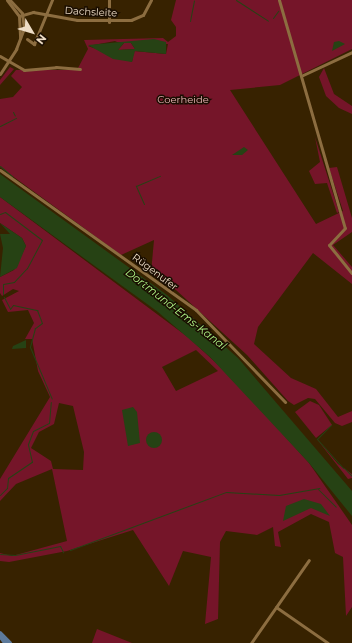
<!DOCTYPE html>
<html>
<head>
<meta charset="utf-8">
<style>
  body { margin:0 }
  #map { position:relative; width:352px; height:643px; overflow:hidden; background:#372200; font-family:Montserrat,sans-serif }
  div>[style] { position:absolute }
  .green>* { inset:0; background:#751529 }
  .water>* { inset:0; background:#264214 }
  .round { border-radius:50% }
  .stream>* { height:1px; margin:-0.5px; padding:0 0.5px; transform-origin:0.5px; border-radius:0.5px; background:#264214 }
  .minor>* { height:3px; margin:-1.5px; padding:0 1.5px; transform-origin:1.5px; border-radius:1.5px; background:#8c6d40 }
  .major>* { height:4px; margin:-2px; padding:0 2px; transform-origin:2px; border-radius:2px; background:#5d7a9b }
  span { translate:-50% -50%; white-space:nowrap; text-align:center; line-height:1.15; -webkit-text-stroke:3px #190d00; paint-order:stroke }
  .street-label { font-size:10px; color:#eddcc5 }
  .park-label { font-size:10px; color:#eeb6b9 }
  .water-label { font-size:11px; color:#b0f987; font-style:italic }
  .north { position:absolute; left:12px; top:12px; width:40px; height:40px; -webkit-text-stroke:3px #190d00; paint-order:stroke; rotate:128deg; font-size:11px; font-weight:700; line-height:16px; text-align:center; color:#eddcc5 }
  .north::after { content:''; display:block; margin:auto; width:14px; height:18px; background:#eddcc5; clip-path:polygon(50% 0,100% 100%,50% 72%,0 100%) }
</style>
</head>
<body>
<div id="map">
  <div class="green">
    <i style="clip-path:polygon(evenodd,176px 0,352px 0,352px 49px,280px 85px,230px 90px,316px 224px,343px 211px,329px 168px,337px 167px,352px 218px,352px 232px,333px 245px,352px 267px,352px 284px,313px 253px,258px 327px,254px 344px,291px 378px,316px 389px,338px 417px,352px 411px,352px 422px,342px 426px,335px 423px,315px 399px,308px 398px,294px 405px,288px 401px,247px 355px,176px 290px,151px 273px,154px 240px,121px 255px,0 167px,0 99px,13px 97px,22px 87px,11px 76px,16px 70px,77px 70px,88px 49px,84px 40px,163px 38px,168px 42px,176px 36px,176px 27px,171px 20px,176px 0,115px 41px,117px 42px,168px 44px,166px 54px,134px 51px,132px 62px,88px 46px,115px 41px)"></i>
    <i style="clip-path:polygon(124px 43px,131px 43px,135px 49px,118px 50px)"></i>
    <i style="clip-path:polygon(10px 67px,14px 69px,0 85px,0 80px)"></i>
    <i style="clip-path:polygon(324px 68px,334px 94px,352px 106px,352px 114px,339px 108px,326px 96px,319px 77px)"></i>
    <i style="clip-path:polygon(315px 137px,339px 212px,337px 213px,327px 183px,315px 184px,309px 171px,320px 162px)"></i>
    <i style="clip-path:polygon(evenodd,0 197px,189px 338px,229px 375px,309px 463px,352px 525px,352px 607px,346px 616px,343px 557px,335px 553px,329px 522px,311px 514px,278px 532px,281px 547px,275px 546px,273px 527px,257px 535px,226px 531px,220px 542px,218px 619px,205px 624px,211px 557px,183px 551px,169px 586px,133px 530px,67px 551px,9px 562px,0 561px,0 553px,12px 556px,67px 541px,52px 469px,16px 484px,0 501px,0 479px,50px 397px,38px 371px,32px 339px,25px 339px,34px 323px,28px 310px,8px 312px,2px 300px,19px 291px,13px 289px,2px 296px,0 293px,0 277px,14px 270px,26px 246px,22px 238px,0 223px,0 197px,196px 350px,218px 371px,176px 391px,162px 367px,196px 350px,0 197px,59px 403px,73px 406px,84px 452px,83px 470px,53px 469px,51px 461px,31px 448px,39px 432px,54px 424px,59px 403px)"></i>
    <i style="clip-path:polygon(310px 401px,319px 405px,332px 425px,316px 438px,295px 412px)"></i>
    <i style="clip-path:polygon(316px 438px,338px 464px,352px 474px,352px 478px,348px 479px)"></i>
    <i style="clip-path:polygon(97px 629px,132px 643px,92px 643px)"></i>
  </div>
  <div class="water">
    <i style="clip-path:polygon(evenodd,154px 39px,166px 42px,166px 54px,135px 51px,132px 62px,113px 59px,88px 45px,154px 39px,124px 43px,131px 43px,135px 49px,118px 50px,124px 43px)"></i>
    <i style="clip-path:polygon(339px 41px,345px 44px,332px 51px,334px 42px)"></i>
    <i style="clip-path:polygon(244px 147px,248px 150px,242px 155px,232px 155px)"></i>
    <i style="clip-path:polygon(0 174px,167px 295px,238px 358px,352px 491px,352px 516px,309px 463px,210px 357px,158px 312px,0 197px)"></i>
    <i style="clip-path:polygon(0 223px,22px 238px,26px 246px,17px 268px,0 277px,3px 248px,0 234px,10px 234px)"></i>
    <i style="clip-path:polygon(26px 340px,26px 348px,12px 349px,13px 346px)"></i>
    <i style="clip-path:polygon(133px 407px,137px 412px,140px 443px,128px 446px,122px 410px)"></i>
    <i class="round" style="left:146px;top:432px;width:16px;height:16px"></i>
    <i style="clip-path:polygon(304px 499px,321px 504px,330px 516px,311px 508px,283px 521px,286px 506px)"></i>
  </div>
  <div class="stream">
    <i style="left:236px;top:0;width:38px;rotate:33deg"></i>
    <i style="left:273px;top:18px;width:9px;rotate:-54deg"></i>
    <i style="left:190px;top:21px;width:21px;rotate:-79deg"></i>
    <i style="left:13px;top:112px;width:4px;rotate:63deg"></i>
    <i style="left:0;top:126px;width:18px;rotate:-27deg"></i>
    <i style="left:0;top:166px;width:16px;rotate:40deg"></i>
    <i style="left:144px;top:204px;width:20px;rotate:-114deg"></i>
    <i style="left:136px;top:186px;width:26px;rotate:-23deg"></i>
    <i style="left:0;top:214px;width:5px;rotate:-22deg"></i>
    <i style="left:5px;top:212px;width:46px;rotate:37.1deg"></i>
    <i style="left:42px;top:240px;width:32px;rotate:118deg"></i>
    <i style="left:27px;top:268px;width:19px;rotate:133deg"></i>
    <i style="left:14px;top:282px;width:11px;rotate:170deg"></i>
    <i style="left:3px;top:284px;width:10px;rotate:90deg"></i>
    <i style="left:4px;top:297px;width:13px;rotate:63deg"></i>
    <i style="left:10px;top:309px;width:5px;rotate:-53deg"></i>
    <i style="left:13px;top:305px;width:25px;rotate:12deg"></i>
    <i style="left:37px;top:310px;width:14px;rotate:69deg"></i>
    <i style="left:42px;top:323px;width:9px;rotate:144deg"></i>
    <i style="left:35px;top:328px;width:20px;rotate:105deg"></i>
    <i style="left:30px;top:347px;width:56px;rotate:67.1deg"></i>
    <i style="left:331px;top:425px;width:20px;rotate:135deg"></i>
    <i style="left:317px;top:439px;width:39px;rotate:48deg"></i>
    <i style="left:344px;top:468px;width:11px;rotate:45deg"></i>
    <i style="left:318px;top:489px;width:25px;rotate:45deg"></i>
    <i style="left:0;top:495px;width:10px;rotate:-45deg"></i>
    <i style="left:7px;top:488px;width:10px;rotate:-84deg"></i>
    <i style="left:8px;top:478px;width:29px;rotate:-34deg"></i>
    <i style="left:32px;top:462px;width:18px;rotate:-103deg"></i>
    <i style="left:28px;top:444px;width:14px;rotate:-69deg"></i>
    <i style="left:33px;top:431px;width:18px;rotate:-27deg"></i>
    <i style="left:49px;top:423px;width:21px;rotate:-85deg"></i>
    <i style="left:70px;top:550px;width:166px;rotate:-20.4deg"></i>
    <i style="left:226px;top:492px;width:53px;rotate:3.2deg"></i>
    <i style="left:279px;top:495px;width:41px;rotate:-9.9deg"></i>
    <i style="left:0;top:554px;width:15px;rotate:4deg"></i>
    <i style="left:15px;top:555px;width:46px;rotate:-11.3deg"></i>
    <i style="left:60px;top:546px;width:7px;rotate:63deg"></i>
  </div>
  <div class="minor">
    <i style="left:7px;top:0;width:20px;rotate:53deg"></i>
    <i style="left:19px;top:16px;width:22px;rotate:87deg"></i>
    <i style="left:109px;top:0;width:22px;rotate:90deg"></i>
    <i style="left:279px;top:0;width:237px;rotate:73.9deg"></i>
    <i style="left:345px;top:228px;width:23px;rotate:133deg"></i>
    <i style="left:329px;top:245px;width:36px;rotate:51deg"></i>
    <i style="left:19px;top:16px;width:15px;rotate:-16deg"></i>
    <i style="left:33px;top:12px;width:45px;rotate:10.3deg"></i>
    <i style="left:77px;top:20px;width:54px"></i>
    <i style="left:131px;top:20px;width:13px;rotate:-23deg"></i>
    <i style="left:143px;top:15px;width:17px;rotate:-62deg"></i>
    <i style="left:27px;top:39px;width:9px;rotate:36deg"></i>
    <i style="left:34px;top:44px;width:48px;rotate:-67.8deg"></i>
    <i style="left:0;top:56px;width:28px;rotate:30deg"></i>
    <i style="left:24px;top:70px;width:32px;rotate:-5deg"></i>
    <i style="left:56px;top:67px;width:24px;rotate:5deg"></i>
    <i style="left:0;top:74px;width:30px;rotate:-57deg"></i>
    <i style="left:16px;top:49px;width:22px;rotate:-69deg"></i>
    <i style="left:24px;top:28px;width:15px;rotate:-98deg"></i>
    <i style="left:22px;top:13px;width:18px;rotate:-133deg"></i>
    <i style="left:303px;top:75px;width:54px;rotate:-25.1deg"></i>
    <i style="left:0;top:170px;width:241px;rotate:35.5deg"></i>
    <i style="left:196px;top:310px;width:128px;rotate:45.9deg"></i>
    <i style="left:276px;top:607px;width:63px;rotate:34.7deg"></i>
    <i style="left:251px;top:643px;width:101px;rotate:-55.1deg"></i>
  </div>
  <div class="major">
    <i style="left:0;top:633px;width:14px;rotate:45deg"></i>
    <i style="left:0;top:636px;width:9px;rotate:54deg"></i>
  </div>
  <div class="street-label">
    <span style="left:91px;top:12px;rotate:3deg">Dachsleite</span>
    <span style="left:155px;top:272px;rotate:37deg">Rügenufer</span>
  </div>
  <div class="park-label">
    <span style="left:183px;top:100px">Coerheide</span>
  </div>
  <div class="water-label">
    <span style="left:176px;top:309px;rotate:38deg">Dortmund-Ems-Kanal</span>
  </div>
  <div class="north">N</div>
</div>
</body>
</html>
